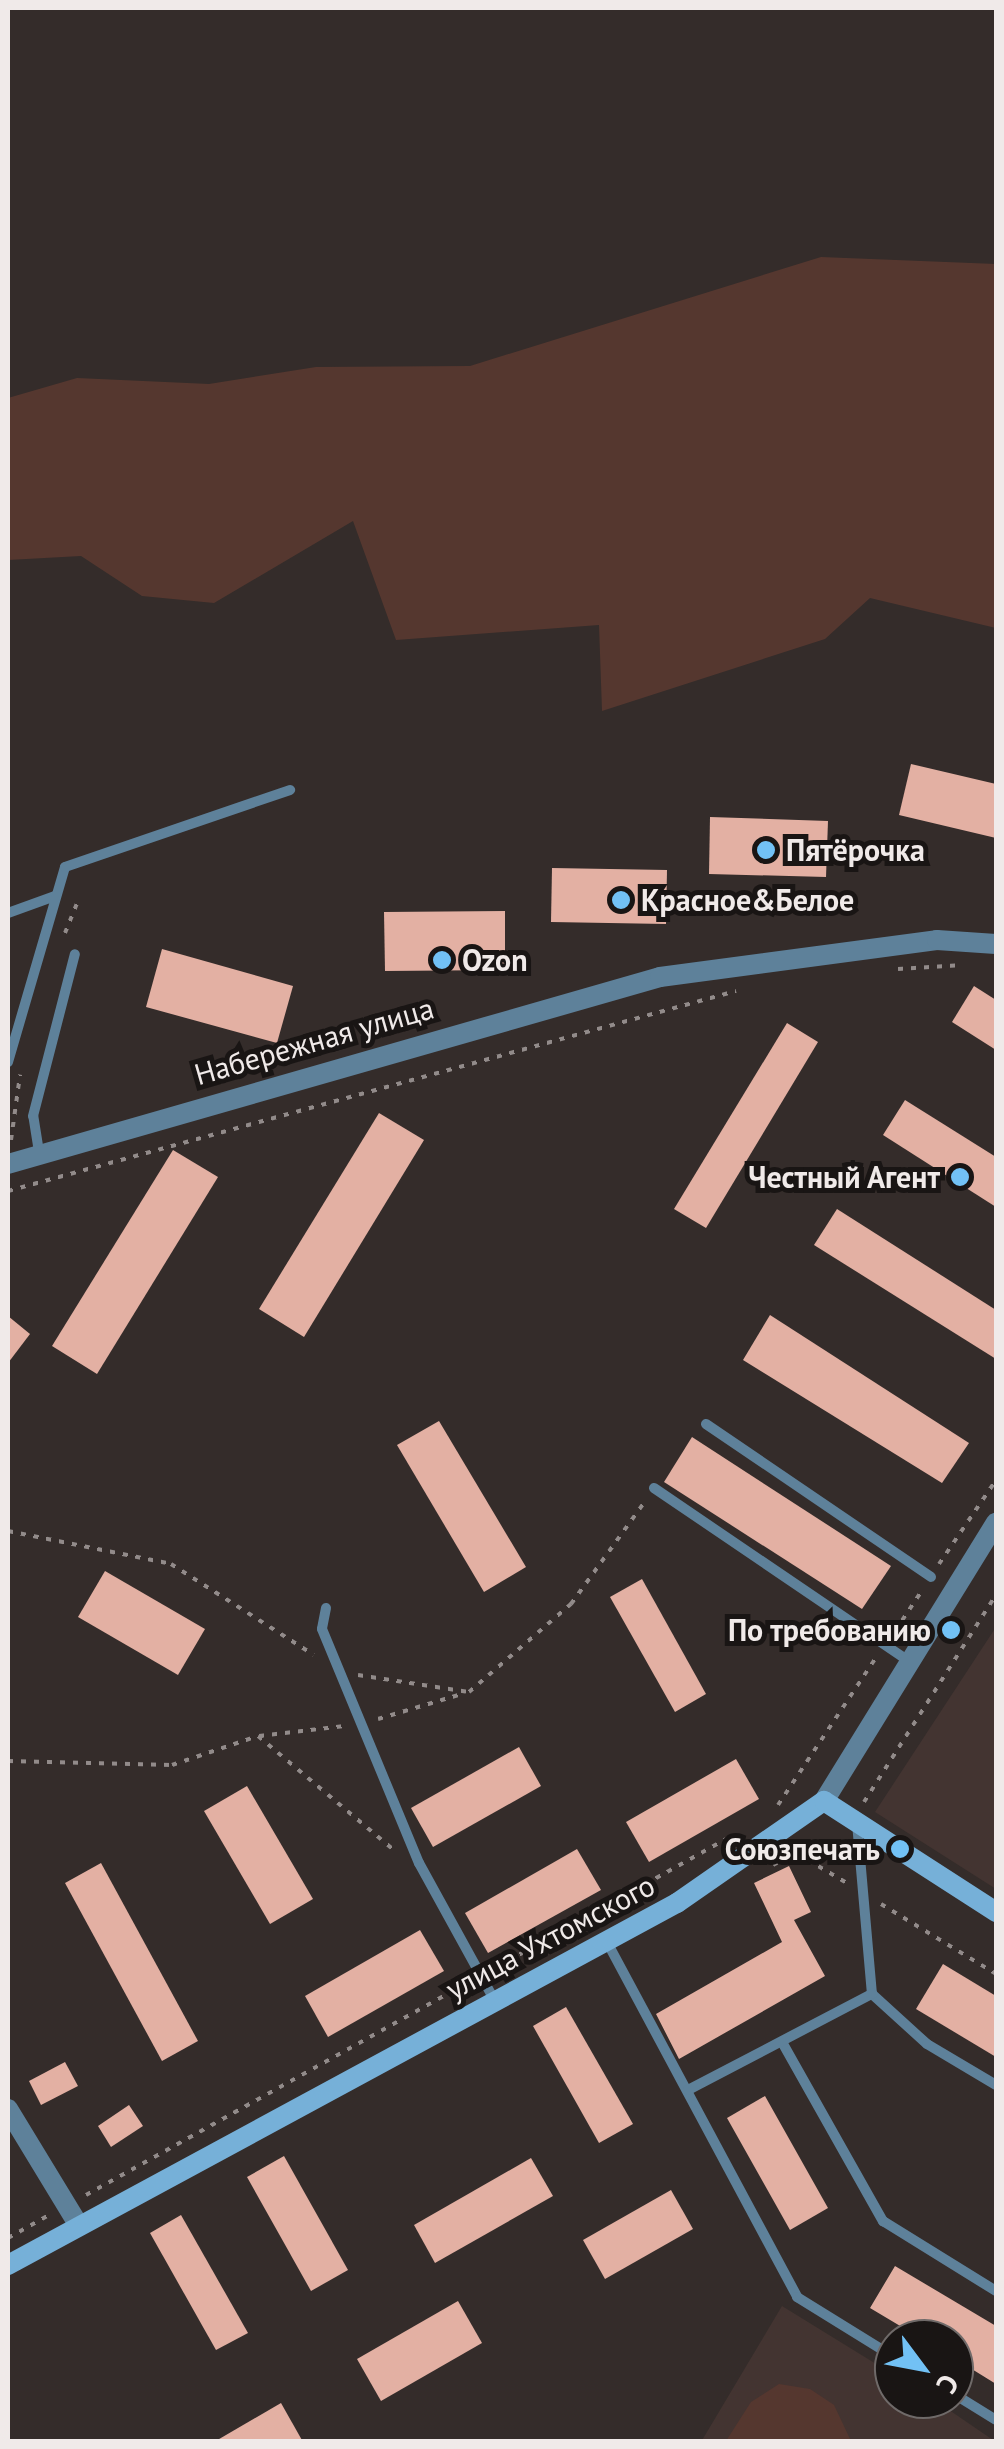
<!DOCTYPE html>
<html>
<head>
<meta charset="utf-8">
<style>
  body { margin:0 }
  #map { position:relative; width:1004px; height:2449px; overflow:hidden; background:#342c2a; font-family:"PT Sans",sans-serif }
  div>[style] { position:absolute }
  .built>* { inset:0; background:#433431 }
  .green>* { inset:0; background:#55372f }
  .building>* { inset:0; background:#e3b0a3 }
  .path>* { height:4px; margin-top:-2px; transform-origin:0; background:repeating-linear-gradient(90deg,#928b8a 0 5px,transparent 0 13px) }
  .lane>* { height:10px; margin:-5px; padding:0 5px; transform-origin:5px; border-radius:5px; background:#5e819a }
  .street>* { height:20px; margin:-10px; padding:0 10px; transform-origin:10px; border-radius:10px; background:#5e819a }
  .secondary>* { height:20px; margin:-10px; padding:0 10px; transform-origin:10px; border-radius:10px; background:#76b0d8 }
  .dots>* { width:28px; height:28px; translate:-50% -50%; box-sizing:border-box; border:5px solid #191514; border-radius:50% }
  span { translate:-50% -50%; white-space:nowrap; text-align:center; line-height:1.15; -webkit-text-stroke:10px #191514; paint-order:stroke }
  .poi-label { font-size:30px; color:#f0eae9; font-weight:700 }
  .left { translate:0 -50%; text-align:left }
  .right { translate:-100% -50%; text-align:right }
  .street-label { font-size:30px; color:#f0eae9 }
  .frame { position:absolute; inset:0; border:10px solid #f0eae9; pointer-events:none }
  .north { position:absolute; left:874px; top:2319px; width:100px; height:100px; box-sizing:border-box; background:#191514; border:2px solid #6f6a69; border-radius:50%; rotate:122deg; font-size:28px; font-weight:700; line-height:40px; text-align:center; color:#f0eae9 }
  .north::after { content:''; display:block; margin:auto; width:35px; height:45px; background:#72c1f5; clip-path:polygon(50% 0,100% 100%,50% 72%,0 100%) }
</style>
</head>
<body>
<div id="map">
  <div class="built">
    <i style="clip-path:polygon(996px 1627px,996px 1889px,875px 1812px)"></i>
    <i style="clip-path:polygon(782px 2306px,894px 2375px,894px 2399px,933px 2399px,996px 2442px,701px 2442px)"></i>
  </div>
  <div class="green">
    <i style="clip-path:polygon(821px 257px,996px 264px,996px 628px,870px 598px,825px 639px,602px 711px,599px 625px,396px 640px,353px 521px,214px 603px,142px 596px,81px 556px,8px 560px,8px 398px,77px 378px,209px 384px,316px 367px,470px 366px)"></i>
    <i style="clip-path:polygon(779px 2384px,810px 2389px,834px 2405px,851px 2441px,726px 2441px,751px 2402px)"></i>
  </div>
  <div class="building">
    <i style="clip-path:polygon(911px 764px,996px 784px,996px 838px,899px 815px)"></i>
    <i style="clip-path:polygon(710px 817px,828px 821px,826px 877px,709px 874px)"></i>
    <i style="clip-path:polygon(552px 868px,667px 870px,666px 924px,551px 922px)"></i>
    <i style="clip-path:polygon(505px 911px,505px 970px,385px 971px,384px 912px)"></i>
    <i style="clip-path:polygon(162px 949px,293px 986px,277px 1043px,146px 1007px)"></i>
    <i style="clip-path:polygon(974px 986px,996px 1000px,996px 1050px,952px 1022px)"></i>
    <i style="clip-path:polygon(787px 1023px,818px 1042px,706px 1228px,674px 1209px)"></i>
    <i style="clip-path:polygon(905px 1100px,996px 1157px,996px 1207px,883px 1135px)"></i>
    <i style="clip-path:polygon(379px 1113px,424px 1140px,304px 1337px,259px 1309px)"></i>
    <i style="clip-path:polygon(173px 1150px,218px 1177px,97px 1374px,52px 1346px)"></i>
    <i style="clip-path:polygon(837px 1209px,996px 1310px,996px 1359px,814px 1245px)"></i>
    <i style="clip-path:polygon(770px 1315px,969px 1443px,942px 1483px,743px 1360px)"></i>
    <i style="clip-path:polygon(8px 1316px,30px 1334px,8px 1363px)"></i>
    <i style="clip-path:polygon(439px 1421px,526px 1567px,484px 1592px,397px 1445px)"></i>
    <i style="clip-path:polygon(692px 1437px,891px 1566px,862px 1609px,664px 1482px)"></i>
    <i style="clip-path:polygon(105px 1571px,205px 1629px,178px 1675px,78px 1617px)"></i>
    <i style="clip-path:polygon(642px 1579px,706px 1694px,675px 1712px,610px 1597px)"></i>
    <i style="clip-path:polygon(519px 1747px,541px 1786px,433px 1847px,411px 1808px)"></i>
    <i style="clip-path:polygon(736px 1759px,759px 1799px,649px 1862px,626px 1822px)"></i>
    <i style="clip-path:polygon(247px 1786px,313px 1899px,270px 1924px,204px 1811px)"></i>
    <i style="clip-path:polygon(577px 1849px,601px 1890px,488px 1953px,465px 1913px)"></i>
    <i style="clip-path:polygon(101px 1863px,198px 2041px,162px 2061px,65px 1883px)"></i>
    <i style="clip-path:polygon(789px 1866px,811px 1912px,794px 1920px,825px 1976px,679px 2059px,656px 2014px,782px 1942px,754px 1883px)"></i>
    <i style="clip-path:polygon(420px 1930px,444px 1971px,328px 2037px,305px 1996px)"></i>
    <i style="clip-path:polygon(943px 1964px,996px 1996px,996px 2057px,916px 2009px)"></i>
    <i style="clip-path:polygon(566px 2007px,633px 2124px,599px 2143px,533px 2026px)"></i>
    <i style="clip-path:polygon(65px 2062px,78px 2086px,41px 2105px,29px 2081px)"></i>
    <i style="clip-path:polygon(765px 2096px,828px 2208px,790px 2230px,727px 2118px)"></i>
    <i style="clip-path:polygon(129px 2105px,143px 2126px,111px 2147px,98px 2126px)"></i>
    <i style="clip-path:polygon(284px 2156px,348px 2270px,311px 2291px,247px 2177px)"></i>
    <i style="clip-path:polygon(531px 2158px,553px 2196px,435px 2263px,414px 2225px)"></i>
    <i style="clip-path:polygon(671px 2190px,693px 2229px,605px 2279px,583px 2240px)"></i>
    <i style="clip-path:polygon(181px 2215px,248px 2333px,216px 2350px,150px 2233px)"></i>
    <i style="clip-path:polygon(895px 2266px,996px 2326px,996px 2384px,954px 2358px,954px 2339px,922px 2339px,870px 2308px)"></i>
    <i style="clip-path:polygon(458px 2301px,482px 2343px,381px 2401px,357px 2359px)"></i>
    <i style="clip-path:polygon(281px 2403px,303px 2442px,214px 2442px)"></i>
  </div>
  <div class="path">
    <i style="left:65px;top:933px;width:35px;rotate:-68deg"></i>
    <i style="left:898px;top:969px;width:65px;rotate:-3.5deg"></i>
    <i style="left:11px;top:1140px;width:66px;rotate:-82.1deg"></i>
    <i style="left:8px;top:1191px;width:755px;rotate:-15.36deg"></i>
    <i style="left:8px;top:1531px;width:166px;rotate:11.4deg"></i>
    <i style="left:171px;top:1564px;width:169px;rotate:32.5deg"></i>
    <i style="left:939px;top:1564px;width:102px;rotate:-55.8deg"></i>
    <i style="left:895px;top:1631px;width:50px;rotate:-56.3deg"></i>
    <i style="left:358px;top:1675px;width:112px;rotate:8.7deg"></i>
    <i style="left:469px;top:1692px;width:135px;rotate:-40.8deg"></i>
    <i style="left:571px;top:1604px;width:128px;rotate:-54.2deg"></i>
    <i style="left:378px;top:1719px;width:91px;rotate:-16.6deg"></i>
    <i style="left:259px;top:1736px;width:86px;rotate:-6.7deg"></i>
    <i style="left:8px;top:1761px;width:164px;rotate:1.4deg"></i>
    <i style="left:172px;top:1765px;width:91px;rotate:-18.6deg"></i>
    <i style="left:258px;top:1736px;width:180px;rotate:40deg"></i>
    <i style="left:864px;top:1802px;width:246px;rotate:-57.5deg"></i>
    <i style="left:778px;top:1805px;width:175px;rotate:-56.4deg"></i>
    <i style="left:773px;top:1865px;width:26px;rotate:-28deg"></i>
    <i style="left:796px;top:1853px;width:59px;rotate:30.5deg"></i>
    <i style="left:881px;top:1904px;width:135px;rotate:31.3deg"></i>
    <i style="left:497px;top:1967px;width:270px;rotate:-29.2deg"></i>
    <i style="left:86px;top:2195px;width:436px;rotate:-29.1deg"></i>
    <i style="left:8px;top:2238px;width:45px;rotate:-29.4deg"></i>
  </div>
  <div class="lane">
    <i style="left:8px;top:913px;width:50px;rotate:-19.9deg"></i>
    <i style="left:8px;top:1062px;width:203px;rotate:-73.7deg"></i>
    <i style="left:65px;top:867px;width:238px;rotate:-18.9deg"></i>
    <i style="left:39px;top:1152px;width:36px;rotate:-99deg"></i>
    <i style="left:33px;top:1116px;width:167px;rotate:-75.5deg"></i>
    <i style="left:706px;top:1424px;width:272px;rotate:34.2deg"></i>
    <i style="left:654px;top:1488px;width:305px;rotate:34.2deg"></i>
    <i style="left:326px;top:1608px;width:21px;rotate:101deg"></i>
    <i style="left:322px;top:1629px;width:253px;rotate:67.5deg"></i>
    <i style="left:419px;top:1863px;width:158px;rotate:61.2deg"></i>
    <i style="left:857px;top:1823px;width:172px;rotate:85deg"></i>
    <i style="left:872px;top:1994px;width:74px;rotate:42.3deg"></i>
    <i style="left:927px;top:2044px;width:80px;rotate:30.7deg"></i>
    <i style="left:607px;top:1942px;width:403px;rotate:61.8deg"></i>
    <i style="left:797px;top:2297px;width:114px;rotate:31.7deg"></i>
    <i style="left:782px;top:2042px;width:206px;rotate:60.6deg"></i>
    <i style="left:883px;top:2221px;width:133px;rotate:31.8deg"></i>
    <i style="left:688px;top:2090px;width:208px;rotate:-27.6deg"></i>
    <i style="left:954px;top:2394px;width:49px;rotate:31.8deg"></i>
  </div>
  <div class="street">
    <i style="left:8px;top:1164px;width:678px;rotate:-16deg"></i>
    <i style="left:660px;top:977px;width:279px;rotate:-7.6deg"></i>
    <i style="left:937px;top:940px;width:59px;rotate:3.9deg"></i>
    <i style="left:824px;top:1801px;width:327px;rotate:-58.3deg"></i>
    <i style="left:8px;top:2109px;width:137px;rotate:58.7deg"></i>
  </div>
  <div class="secondary">
    <i style="left:8px;top:2265px;width:761px;rotate:-28.42deg"></i>
    <i style="left:677px;top:1903px;width:179px;rotate:-34.8deg"></i>
    <i style="left:824px;top:1801px;width:205px;rotate:32.8deg"></i>
  </div>
  <div class="dots">
    <i style="left:766px;top:850px;background:#72c1f5"></i>
    <i style="left:621px;top:900px;background:#72c1f5"></i>
    <i style="left:442px;top:960px;background:#72c1f5"></i>
    <i style="left:960px;top:1177px;background:#72c1f5"></i>
    <i style="left:951px;top:1630px;background:#72c1f5"></i>
    <i style="left:900px;top:1849px;background:#72c1f5"></i>
  </div>
  <div class="poi-label">
    <span class="left" style="left:786px;top:850px">Пятёрочка</span>
    <span class="left" style="left:641px;top:900px">Красное&amp;Белое</span>
    <span class="left" style="left:462px;top:960px">Ozon</span>
    <span class="right" style="left:940px;top:1177px">Честный Агент</span>
    <span class="right" style="left:931px;top:1630px">По требованию</span>
    <span class="right" style="left:880px;top:1849px">Союзпечать</span>
  </div>
  <div class="street-label">
    <span style="left:314px;top:1041px;rotate:-16deg">Набережная улица</span>
    <span style="left:550px;top:1937px;rotate:-28deg">улица Ухтомского</span>
  </div>
  <div class="frame"></div>
  <div class="north">С</div>
</div>
</body>
</html>
